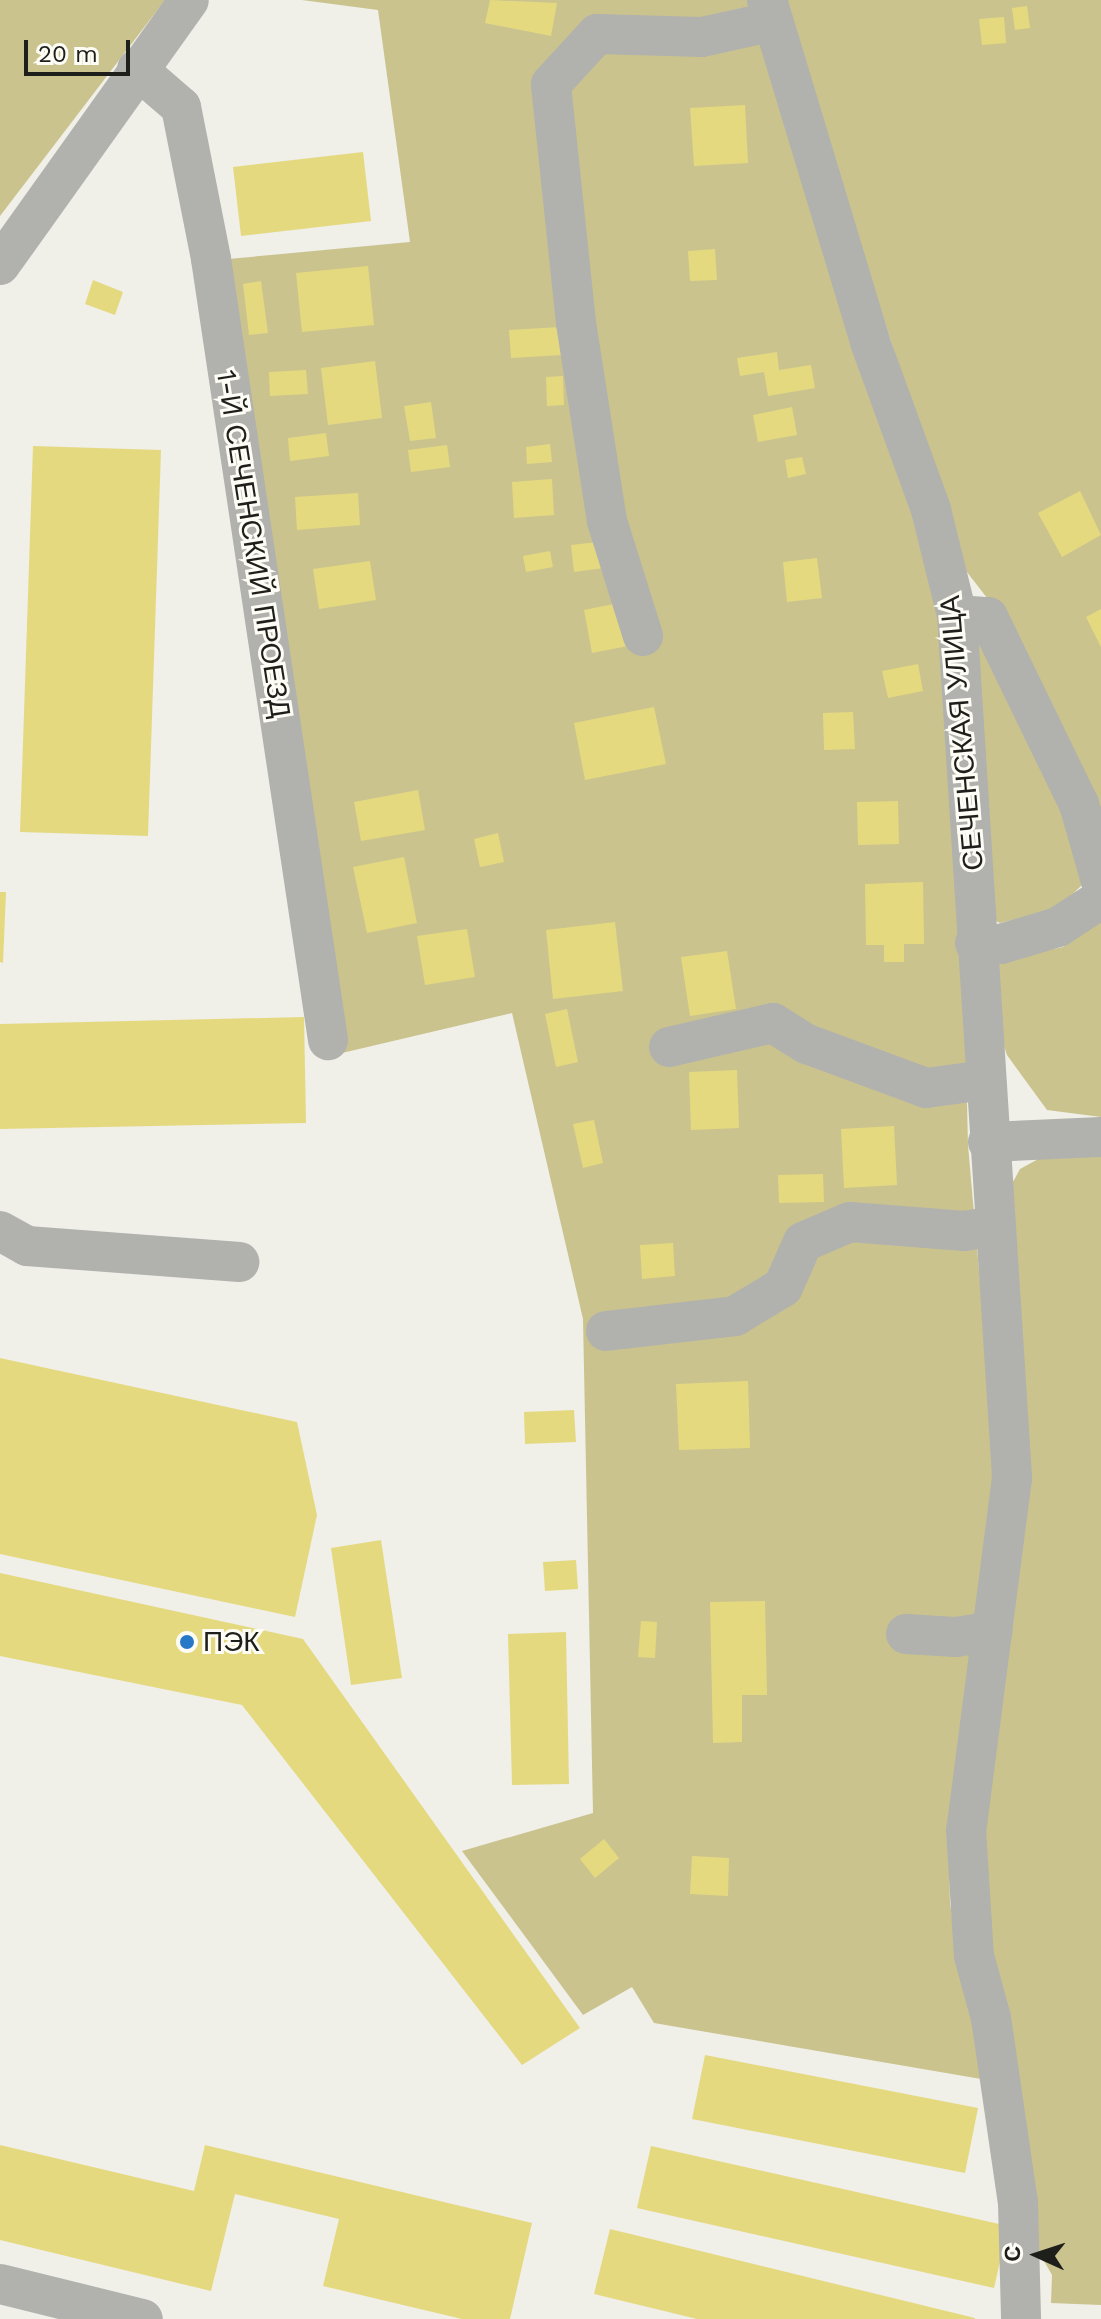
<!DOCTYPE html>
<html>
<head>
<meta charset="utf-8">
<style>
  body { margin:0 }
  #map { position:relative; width:1101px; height:2319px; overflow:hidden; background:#f0efe8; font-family:"Work Sans",sans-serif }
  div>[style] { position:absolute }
  .green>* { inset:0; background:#cac38e }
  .building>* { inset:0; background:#e5d980 }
  .minor>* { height:40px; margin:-20px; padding:0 20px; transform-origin:20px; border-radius:20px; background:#b1b1ae }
  .dots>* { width:22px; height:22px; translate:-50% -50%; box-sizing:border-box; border:4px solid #fdfcf5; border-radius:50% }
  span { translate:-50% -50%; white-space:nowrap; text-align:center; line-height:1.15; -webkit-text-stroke:6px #fdfcf5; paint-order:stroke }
  .street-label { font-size:28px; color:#1e1e1b }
  .poi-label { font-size:28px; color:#1e1e1b }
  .left { translate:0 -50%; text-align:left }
  .north { position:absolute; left:997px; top:2215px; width:80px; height:80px; -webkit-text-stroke:6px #fdfcf5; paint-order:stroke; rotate:273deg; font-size:22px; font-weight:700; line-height:32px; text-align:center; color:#1e1e1b }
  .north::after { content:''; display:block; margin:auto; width:28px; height:36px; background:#1e1e1b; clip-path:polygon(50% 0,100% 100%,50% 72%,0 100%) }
  .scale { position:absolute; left:24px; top:40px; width:106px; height:36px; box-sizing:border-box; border:4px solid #1e1e1b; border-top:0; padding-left:10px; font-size:24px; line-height:28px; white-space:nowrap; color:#1e1e1b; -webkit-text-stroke:6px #fdfcf5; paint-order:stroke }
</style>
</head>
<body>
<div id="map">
  <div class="green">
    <i style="clip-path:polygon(0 0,165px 0,0 216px)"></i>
    <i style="clip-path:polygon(302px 0,753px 0,918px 515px,944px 617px,961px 846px,968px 1145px,997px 1476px,948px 1829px,950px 1903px,958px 1960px,987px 2080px,654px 2023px,632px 1987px,583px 2015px,462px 1851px,593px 1813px,583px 1319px,512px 1013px,342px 1053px,228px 259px,410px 242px,378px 10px)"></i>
    <i style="clip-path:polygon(782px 0,1101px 0,1101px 840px,991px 603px,963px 567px)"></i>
    <i style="clip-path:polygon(973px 635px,982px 635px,1065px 803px,1082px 885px,1057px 909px,1000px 923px,990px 918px)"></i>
    <i style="clip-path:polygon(1101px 921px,1101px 1117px,1047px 1110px,1007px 1055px,990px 1004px,999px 960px,1063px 947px)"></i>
    <i style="clip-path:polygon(1101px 1152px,1101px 2305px,1051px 2303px,1052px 2275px,1040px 2254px,1027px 2197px,987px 1957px,981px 1832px,1007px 1193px,1020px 1169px,1042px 1157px)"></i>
  </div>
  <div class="building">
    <i style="clip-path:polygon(490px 0,557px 3px,551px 36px,485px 23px)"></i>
    <i style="clip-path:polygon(1027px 6px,1030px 28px,1015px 30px,1012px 8px)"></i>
    <i style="clip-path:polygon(1004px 17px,1006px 43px,982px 45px,979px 19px)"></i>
    <i style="clip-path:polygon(745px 105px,748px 163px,694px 166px,690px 108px)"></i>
    <i style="clip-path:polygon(363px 152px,371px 221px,241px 236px,233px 167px)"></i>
    <i style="clip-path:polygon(715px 249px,717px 280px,690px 281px,688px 251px)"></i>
    <i style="clip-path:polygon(368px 266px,374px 325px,302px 332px,296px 273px)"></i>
    <i style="clip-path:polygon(93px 280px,123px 292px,115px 315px,85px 304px)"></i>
    <i style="clip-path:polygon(261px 281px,268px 333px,249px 335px,243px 284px)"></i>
    <i style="clip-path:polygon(561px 327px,562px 355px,511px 358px,509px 330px)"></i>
    <i style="clip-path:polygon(777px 352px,779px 370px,811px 365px,815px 388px,768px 396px,764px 372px,740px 376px,737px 358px)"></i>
    <i style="clip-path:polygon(375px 361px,382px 418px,328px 425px,321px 368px)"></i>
    <i style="clip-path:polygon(306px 370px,308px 394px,270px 396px,269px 372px)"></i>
    <i style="clip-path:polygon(563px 376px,564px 405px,547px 406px,546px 377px)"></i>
    <i style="clip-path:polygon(431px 402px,436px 438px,410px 441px,404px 406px)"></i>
    <i style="clip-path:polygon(792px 407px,797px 435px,758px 442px,753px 415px)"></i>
    <i style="clip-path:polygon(326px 433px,329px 456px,290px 461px,288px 438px)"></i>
    <i style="clip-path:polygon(550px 444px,552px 462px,527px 464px,526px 447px)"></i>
    <i style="clip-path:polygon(447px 445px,450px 467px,411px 472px,408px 450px)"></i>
    <i style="clip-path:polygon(33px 446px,161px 450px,148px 836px,20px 832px)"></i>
    <i style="clip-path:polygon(802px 457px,806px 474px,788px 478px,785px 460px)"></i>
    <i style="clip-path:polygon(552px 479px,554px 515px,514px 518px,512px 482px)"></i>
    <i style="clip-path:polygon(1080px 491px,1101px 535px,1062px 557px,1038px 513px)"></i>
    <i style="clip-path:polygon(358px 493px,360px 525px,297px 530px,295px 497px)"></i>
    <i style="clip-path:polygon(607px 541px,611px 567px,574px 572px,571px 545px)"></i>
    <i style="clip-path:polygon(550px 551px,553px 567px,526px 572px,523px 556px)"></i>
    <i style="clip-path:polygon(817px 558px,822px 598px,787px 602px,783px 562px)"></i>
    <i style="clip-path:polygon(370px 561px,376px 600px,319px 609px,313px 569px)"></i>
    <i style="clip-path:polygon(624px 602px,633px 645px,592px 653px,584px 610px)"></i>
    <i style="clip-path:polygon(1101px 609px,1101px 647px,1086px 617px)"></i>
    <i style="clip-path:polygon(918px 664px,923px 691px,888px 698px,882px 671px)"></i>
    <i style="clip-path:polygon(654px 707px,666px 764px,585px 780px,574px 723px)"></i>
    <i style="clip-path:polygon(853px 712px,855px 749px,824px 750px,823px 713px)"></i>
    <i style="clip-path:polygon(418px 790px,425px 830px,361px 841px,354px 802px)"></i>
    <i style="clip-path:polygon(898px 801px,899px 844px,858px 845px,857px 802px)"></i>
    <i style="clip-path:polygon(498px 833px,504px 862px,480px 867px,474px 839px)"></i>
    <i style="clip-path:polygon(404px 857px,417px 923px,367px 933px,353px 867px)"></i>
    <i style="clip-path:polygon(923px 882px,924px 944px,904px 944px,904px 962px,884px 962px,884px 945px,866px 945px,865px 884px)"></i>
    <i style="clip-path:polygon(0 892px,6px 892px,3px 963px,0 962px)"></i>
    <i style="clip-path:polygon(615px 922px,623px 991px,553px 999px,546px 930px)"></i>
    <i style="clip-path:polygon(467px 929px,475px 977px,425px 985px,417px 936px)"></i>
    <i style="clip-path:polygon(727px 951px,736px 1009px,690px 1016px,681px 957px)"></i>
    <i style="clip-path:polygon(567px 1009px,578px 1062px,556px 1067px,545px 1014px)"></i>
    <i style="clip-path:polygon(304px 1017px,306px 1123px,0 1129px,0 1024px)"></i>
    <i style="clip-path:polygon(737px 1070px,739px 1128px,691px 1130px,689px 1072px)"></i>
    <i style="clip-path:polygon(594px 1120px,603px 1163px,583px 1168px,573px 1124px)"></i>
    <i style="clip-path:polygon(894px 1126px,897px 1185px,844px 1188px,841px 1129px)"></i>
    <i style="clip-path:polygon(823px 1174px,824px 1202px,779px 1203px,778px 1175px)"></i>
    <i style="clip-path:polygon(673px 1243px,675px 1276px,642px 1279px,640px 1245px)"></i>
    <i style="clip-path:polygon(0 1358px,297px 1422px,317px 1515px,295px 1617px,0 1554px)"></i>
    <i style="clip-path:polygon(748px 1381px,750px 1448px,679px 1450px,676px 1384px)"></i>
    <i style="clip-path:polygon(574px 1410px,576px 1442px,525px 1444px,524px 1412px)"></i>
    <i style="clip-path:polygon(381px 1540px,402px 1678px,351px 1685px,331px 1548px)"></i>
    <i style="clip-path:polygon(576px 1560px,578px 1589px,545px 1591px,543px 1562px)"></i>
    <i style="clip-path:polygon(0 1573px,303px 1639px,580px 2028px,522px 2065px,242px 1705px,0 1656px)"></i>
    <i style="clip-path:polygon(765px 1601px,767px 1695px,742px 1695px,742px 1742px,713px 1743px,710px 1602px)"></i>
    <i style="clip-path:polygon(641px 1621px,657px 1622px,655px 1658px,638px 1657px)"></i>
    <i style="clip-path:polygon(566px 1632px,569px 1784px,512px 1785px,508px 1634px)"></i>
    <i style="clip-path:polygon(604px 1839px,619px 1858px,595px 1878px,580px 1859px)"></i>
    <i style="clip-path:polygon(692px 1856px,729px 1858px,728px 1896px,690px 1894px)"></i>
    <i style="clip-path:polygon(705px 2055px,978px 2108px,965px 2173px,692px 2119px)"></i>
    <i style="clip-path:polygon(0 2145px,194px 2191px,205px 2145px,532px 2223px,510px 2319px,462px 2319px,323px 2286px,339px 2219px,235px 2194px,211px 2291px,0 2240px)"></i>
    <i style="clip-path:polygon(651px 2146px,1008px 2226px,994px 2288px,637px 2208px)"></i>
    <i style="clip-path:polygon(610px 2229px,975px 2318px,975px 2319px,697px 2319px,594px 2294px)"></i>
  </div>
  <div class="minor">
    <i style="left:767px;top:0;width:357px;rotate:73.2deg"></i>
    <i style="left:870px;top:342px;width:179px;rotate:70deg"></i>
    <i style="left:931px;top:510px;width:108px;rotate:76.1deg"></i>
    <i style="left:957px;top:615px;width:865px;rotate:86.35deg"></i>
    <i style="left:1012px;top:1478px;width:355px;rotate:97.4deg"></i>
    <i style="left:966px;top:1830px;width:126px;rotate:86.4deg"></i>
    <i style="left:974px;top:1956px;width:64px;rotate:74.7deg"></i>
    <i style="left:991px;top:2018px;width:186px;rotate:81.7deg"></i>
    <i style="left:1018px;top:2202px;width:117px;rotate:88.5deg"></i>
    <i style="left:137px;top:69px;width:58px;rotate:40.8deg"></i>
    <i style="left:181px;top:107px;width:155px;rotate:78.8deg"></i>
    <i style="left:211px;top:259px;width:790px;rotate:81.48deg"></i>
    <i style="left:0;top:265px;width:325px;rotate:-54.5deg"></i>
    <i style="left:957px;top:615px;width:31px;rotate:4deg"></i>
    <i style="left:988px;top:617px;width:208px;rotate:64.1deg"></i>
    <i style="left:1079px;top:804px;width:80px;rotate:74.1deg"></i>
    <i style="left:643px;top:636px;width:121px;rotate:-107.4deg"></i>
    <i style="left:607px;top:521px;width:200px;rotate:-98.9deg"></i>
    <i style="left:576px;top:323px;width:240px;rotate:-96deg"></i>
    <i style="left:551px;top:84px;width:68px;rotate:-47.4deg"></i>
    <i style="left:597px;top:34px;width:105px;rotate:1.6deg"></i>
    <i style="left:702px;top:37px;width:70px;rotate:-12.4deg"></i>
    <i style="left:975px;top:943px;width:26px;rotate:2deg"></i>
    <i style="left:1001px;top:944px;width:59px;rotate:-16.6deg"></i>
    <i style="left:1058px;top:927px;width:51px;rotate:-33.1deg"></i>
    <i style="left:669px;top:1047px;width:107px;rotate:-13deg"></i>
    <i style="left:773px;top:1023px;width:40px;rotate:32deg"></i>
    <i style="left:807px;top:1044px;width:127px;rotate:20.3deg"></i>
    <i style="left:926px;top:1088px;width:60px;rotate:-7.7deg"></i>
    <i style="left:988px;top:1142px;width:113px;rotate:-2.5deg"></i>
    <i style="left:0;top:1231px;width:31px;rotate:29deg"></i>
    <i style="left:27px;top:1246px;width:213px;rotate:4.3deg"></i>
    <i style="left:606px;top:1331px;width:130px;rotate:-6.6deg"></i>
    <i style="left:735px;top:1316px;width:56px;rotate:-31.1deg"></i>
    <i style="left:783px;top:1287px;width:49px;rotate:-66deg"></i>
    <i style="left:803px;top:1242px;width:51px;rotate:-23.1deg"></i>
    <i style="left:850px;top:1222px;width:115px;rotate:4.5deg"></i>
    <i style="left:965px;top:1231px;width:28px;rotate:-10deg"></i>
    <i style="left:906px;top:1634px;width:50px;rotate:3.4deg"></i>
    <i style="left:956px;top:1637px;width:37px;rotate:-9deg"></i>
    <i style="left:0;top:2284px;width:147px;rotate:13.8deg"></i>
  </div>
  <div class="dots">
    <i style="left:187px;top:1642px;background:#2778c7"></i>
  </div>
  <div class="street-label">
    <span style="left:253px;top:544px;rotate:81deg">1-Й СЕЧЕНСКИЙ ПРОЕЗД</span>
    <span style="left:962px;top:733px;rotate:-95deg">СЕЧЕНСКАЯ УЛИЦА</span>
  </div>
  <div class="poi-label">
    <span class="left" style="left:203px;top:1642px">ПЭК</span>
  </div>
  <div class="north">С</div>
  <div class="scale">20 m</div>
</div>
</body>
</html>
